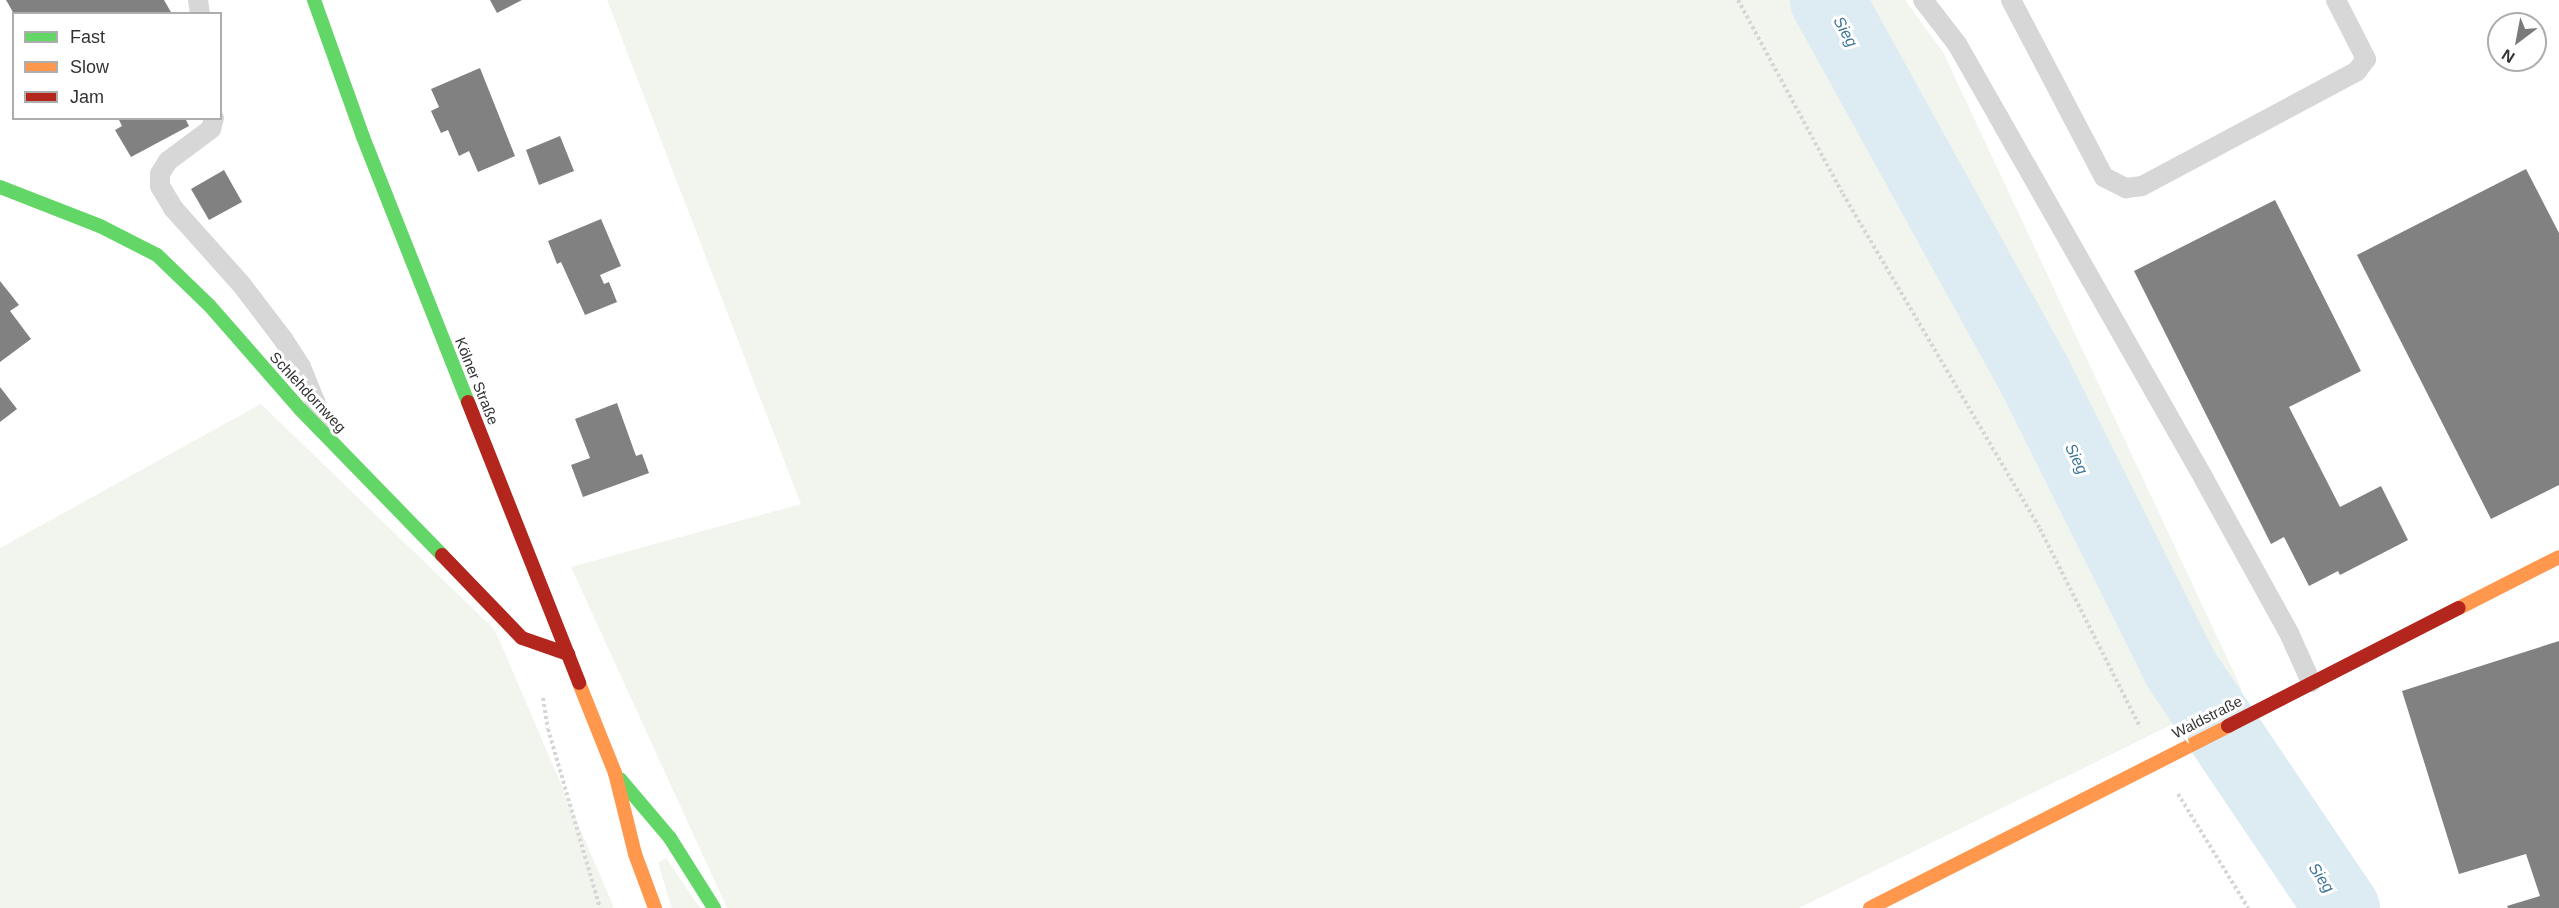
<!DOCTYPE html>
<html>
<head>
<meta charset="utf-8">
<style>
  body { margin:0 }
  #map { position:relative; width:2559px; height:908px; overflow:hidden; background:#fff; font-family:Arial,sans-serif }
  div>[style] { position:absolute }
  .green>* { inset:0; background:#f1f5ed }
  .river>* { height:75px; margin:-37.5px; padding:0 37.5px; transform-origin:37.5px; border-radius:37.5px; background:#ddebf3 }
  .building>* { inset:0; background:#818181 }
  .path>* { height:4px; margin-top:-2px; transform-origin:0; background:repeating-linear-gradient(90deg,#d6d6d6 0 3px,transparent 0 6px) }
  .lane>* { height:20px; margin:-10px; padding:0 10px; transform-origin:10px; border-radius:10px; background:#d7d7d7 }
  .fast>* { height:14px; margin:-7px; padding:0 7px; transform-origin:7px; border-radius:7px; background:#63d668 }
  .slow>* { height:14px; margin:-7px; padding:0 7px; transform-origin:7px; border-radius:7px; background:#ff974d }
  .jam>* { height:14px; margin:-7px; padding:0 7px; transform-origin:7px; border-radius:7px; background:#b3261e }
  span { translate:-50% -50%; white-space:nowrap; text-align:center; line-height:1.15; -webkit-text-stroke:6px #fff; paint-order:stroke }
  .street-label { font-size:15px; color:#333 }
  .water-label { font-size:16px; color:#3f7597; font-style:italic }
  .legend { position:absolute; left:12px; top:12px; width:210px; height:108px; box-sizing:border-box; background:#fff; border:2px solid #adadad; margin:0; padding:8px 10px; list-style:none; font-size:18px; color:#333 }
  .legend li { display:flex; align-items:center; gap:12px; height:30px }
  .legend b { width:30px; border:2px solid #adadad }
  .north { position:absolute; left:2487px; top:12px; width:60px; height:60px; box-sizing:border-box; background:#fff; border:2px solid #adadad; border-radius:50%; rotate:212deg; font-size:16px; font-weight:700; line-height:24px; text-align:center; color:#333 }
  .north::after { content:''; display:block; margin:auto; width:21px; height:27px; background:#7a7a7a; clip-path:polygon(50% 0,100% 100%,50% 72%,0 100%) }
</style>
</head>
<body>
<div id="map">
  <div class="green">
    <i style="clip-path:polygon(607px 0,1905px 0,1943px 52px,2242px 690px,1799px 908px,727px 908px,571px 567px,801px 504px)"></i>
    <i style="clip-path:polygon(261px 404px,495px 630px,614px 908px,0 908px,0 548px)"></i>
    <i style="clip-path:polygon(666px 858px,700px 908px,672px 908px,658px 863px)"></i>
  </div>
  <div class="river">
    <i style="left:1827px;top:0;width:426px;rotate:61.1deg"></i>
    <i style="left:2033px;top:373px;width:330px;rotate:63.5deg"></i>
    <i style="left:2180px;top:668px;width:290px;rotate:56deg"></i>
  </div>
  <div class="building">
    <i style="clip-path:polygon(6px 0,164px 0,172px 14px,14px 14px)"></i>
    <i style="clip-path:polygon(490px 0,522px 0,497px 13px)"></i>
    <i style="clip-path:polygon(480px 68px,515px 156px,478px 172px,469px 151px,459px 156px,448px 130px,441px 133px,431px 111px,439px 107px,431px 89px)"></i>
    <i style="clip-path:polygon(118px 118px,185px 118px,189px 126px,131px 157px,115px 130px,122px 126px)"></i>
    <i style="clip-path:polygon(560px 136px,574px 171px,539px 185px,526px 150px)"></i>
    <i style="clip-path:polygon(2526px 169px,2559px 233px,2559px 485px,2491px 519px,2357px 255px)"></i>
    <i style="clip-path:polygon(224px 170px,242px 202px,209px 220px,191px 189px)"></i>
    <i style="clip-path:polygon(2275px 200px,2361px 371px,2289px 407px,2340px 507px,2381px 486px,2408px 540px,2340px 575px,2338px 571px,2309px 586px,2284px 537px,2271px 544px,2134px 271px)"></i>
    <i style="clip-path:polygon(601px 219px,621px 266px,600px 275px,604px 284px,609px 282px,617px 302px,585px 315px,561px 262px,557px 264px,548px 241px)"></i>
    <i style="clip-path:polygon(0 281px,19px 305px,10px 311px,31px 339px,0 362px)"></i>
    <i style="clip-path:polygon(0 387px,17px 409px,0 422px)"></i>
    <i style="clip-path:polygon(617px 403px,636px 456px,642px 454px,649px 473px,583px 497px,571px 465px,590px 458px,575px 419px)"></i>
    <i style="clip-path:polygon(2559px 641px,2559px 908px,2508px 908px,2507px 906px,2540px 896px,2526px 854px,2459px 874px,2402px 691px)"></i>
  </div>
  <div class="path">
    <i style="left:1738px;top:0;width:221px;rotate:61.6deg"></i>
    <i style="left:1843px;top:194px;width:389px;rotate:59.5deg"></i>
    <i style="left:2040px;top:529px;width:222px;rotate:63.2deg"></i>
    <i style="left:543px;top:698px;width:31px;rotate:81deg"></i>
    <i style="left:548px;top:729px;width:186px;rotate:73.8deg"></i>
    <i style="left:2178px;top:794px;width:134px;rotate:58.4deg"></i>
  </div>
  <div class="lane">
    <i style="left:198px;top:0;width:14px;rotate:82deg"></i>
    <i style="left:1923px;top:0;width:56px;rotate:52.3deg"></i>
    <i style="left:1957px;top:44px;width:83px;rotate:60.3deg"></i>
    <i style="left:1998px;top:116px;width:417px;rotate:60.4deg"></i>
    <i style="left:2204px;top:479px;width:176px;rotate:61.1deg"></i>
    <i style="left:2289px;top:633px;width:54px;rotate:65.8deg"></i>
    <i style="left:2011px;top:0;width:200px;rotate:62.3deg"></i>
    <i style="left:2104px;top:177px;width:25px;rotate:27deg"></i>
    <i style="left:2126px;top:188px;width:16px;rotate:-7deg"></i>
    <i style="left:2142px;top:186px;width:244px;rotate:-28.1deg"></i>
    <i style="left:2357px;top:71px;width:15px;rotate:-53deg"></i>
    <i style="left:2366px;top:59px;width:66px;rotate:-117deg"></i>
    <i style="left:214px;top:118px;width:11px;rotate:105deg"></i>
    <i style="left:211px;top:129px;width:54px;rotate:143.3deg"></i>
    <i style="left:168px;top:161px;width:15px;rotate:122deg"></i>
    <i style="left:160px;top:174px;width:12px;rotate:90deg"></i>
    <i style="left:160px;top:186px;width:26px;rotate:59deg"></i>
    <i style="left:173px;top:208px;width:102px;rotate:48.2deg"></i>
    <i style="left:241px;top:284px;width:69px;rotate:52.6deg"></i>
    <i style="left:283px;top:339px;width:33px;rotate:57deg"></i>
    <i style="left:301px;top:367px;width:37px;rotate:68deg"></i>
    <i style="left:315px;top:401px;width:25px;rotate:79deg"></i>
  </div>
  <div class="fast">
    <i style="left:314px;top:0;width:145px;rotate:70.3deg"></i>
    <i style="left:363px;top:137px;width:285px;rotate:68.4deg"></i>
    <i style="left:0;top:187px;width:107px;rotate:21.3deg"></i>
    <i style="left:100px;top:226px;width:64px;rotate:27deg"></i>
    <i style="left:157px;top:255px;width:72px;rotate:43.9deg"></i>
    <i style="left:209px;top:305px;width:138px;rotate:48.8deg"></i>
    <i style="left:300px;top:409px;width:204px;rotate:45.8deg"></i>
    <i style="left:620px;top:779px;width:77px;rotate:49.7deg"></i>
    <i style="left:670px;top:838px;width:83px;rotate:57.8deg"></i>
  </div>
  <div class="slow">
    <i style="left:2459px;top:608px;width:112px;rotate:-27deg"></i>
    <i style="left:579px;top:683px;width:97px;rotate:68.2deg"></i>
    <i style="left:615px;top:773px;width:83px;rotate:76.1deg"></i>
    <i style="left:635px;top:854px;width:58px;rotate:69.7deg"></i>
    <i style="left:1870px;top:908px;width:402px;rotate:-26.9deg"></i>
  </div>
  <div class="jam">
    <i style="left:468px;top:402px;width:302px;rotate:68.4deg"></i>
    <i style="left:442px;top:555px;width:115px;rotate:46.1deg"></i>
    <i style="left:522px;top:638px;width:49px;rotate:19.2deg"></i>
    <i style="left:2228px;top:726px;width:259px;rotate:-27.1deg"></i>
  </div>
  <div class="street-label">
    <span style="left:477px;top:381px;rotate:68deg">Kölner Straße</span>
    <span style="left:308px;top:392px;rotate:47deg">Schlehdornweg</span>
    <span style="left:2207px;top:717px;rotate:-27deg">Waldstraße</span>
  </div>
  <div class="water-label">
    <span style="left:1845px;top:32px;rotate:61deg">Sieg</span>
    <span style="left:2076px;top:459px;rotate:64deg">Sieg</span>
    <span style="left:2321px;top:878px;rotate:56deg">Sieg</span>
  </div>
  <ul class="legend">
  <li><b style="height:8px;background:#63d668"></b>Fast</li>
  <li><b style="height:8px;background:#ff974d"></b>Slow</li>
  <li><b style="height:8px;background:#b3261e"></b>Jam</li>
  </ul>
  <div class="north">N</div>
</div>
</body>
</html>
